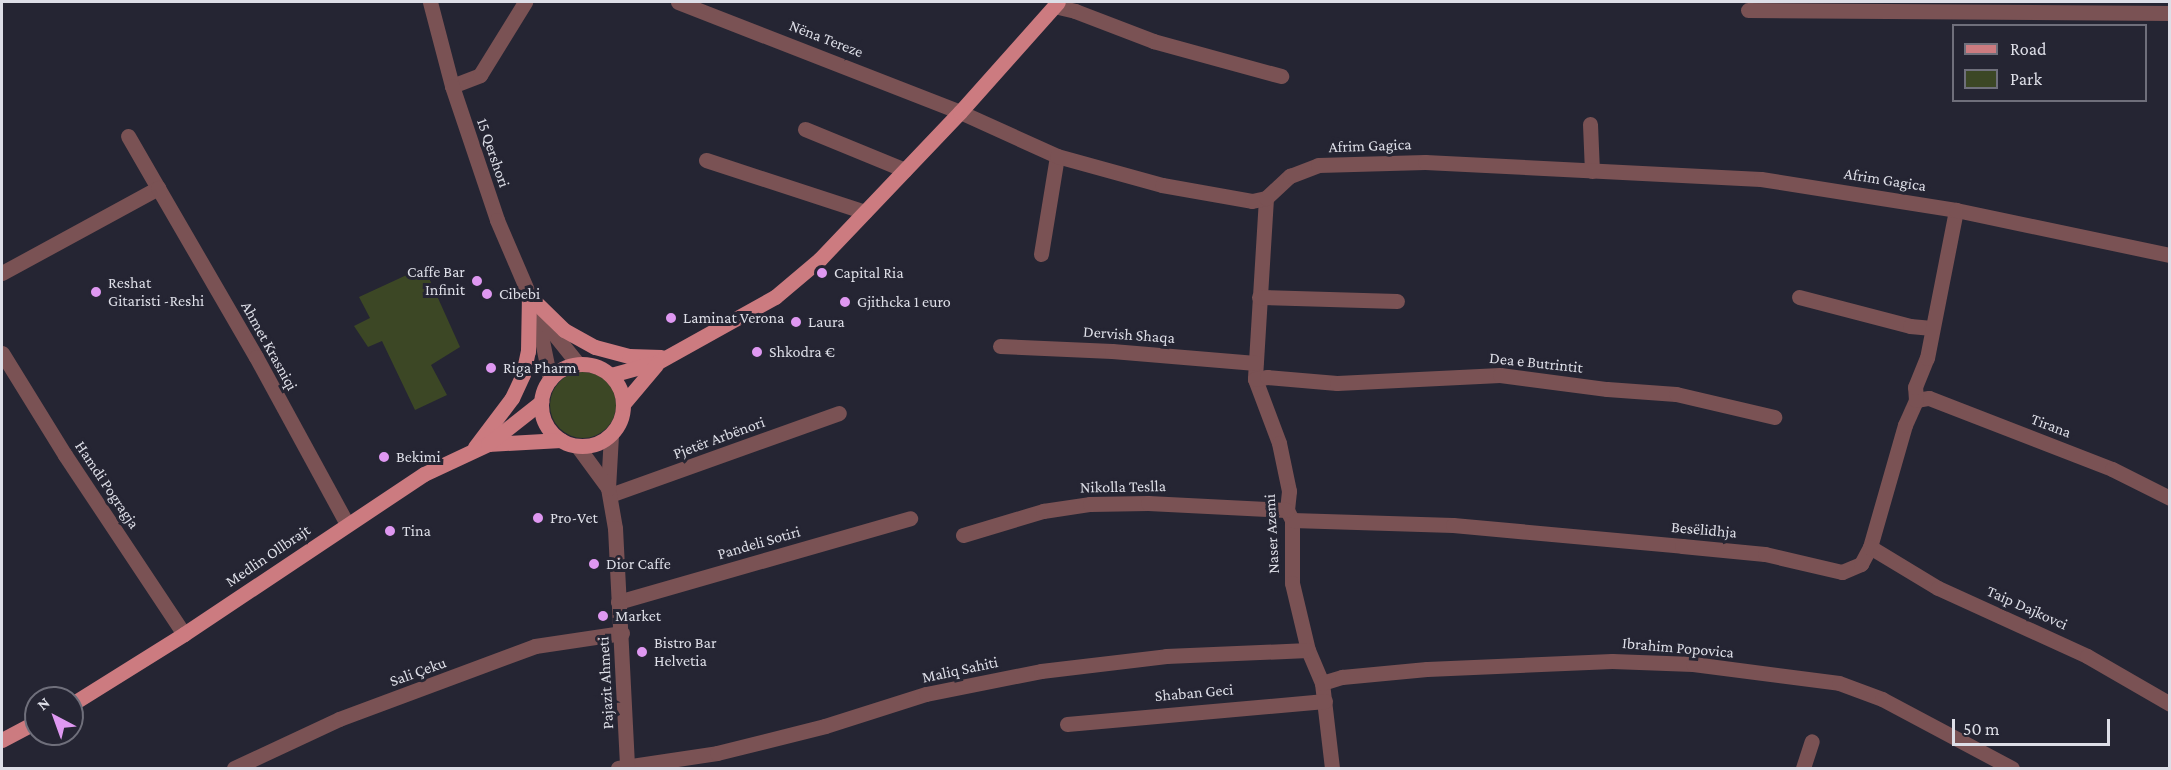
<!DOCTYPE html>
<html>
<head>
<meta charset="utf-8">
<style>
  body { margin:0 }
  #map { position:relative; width:2171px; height:770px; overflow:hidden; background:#252533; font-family:"Crimson Pro",serif }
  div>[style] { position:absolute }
  .green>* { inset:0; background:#3c4725 }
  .round { border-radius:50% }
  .minor>* { height:15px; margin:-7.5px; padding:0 7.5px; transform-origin:7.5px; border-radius:7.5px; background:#7a5254 }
  .tertiary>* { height:15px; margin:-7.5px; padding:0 7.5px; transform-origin:7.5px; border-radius:7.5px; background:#7a5254 }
  .primary>* { height:15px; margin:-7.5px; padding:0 7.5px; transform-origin:7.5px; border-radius:7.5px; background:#cc7b80 }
  .primary>.ring { margin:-7.5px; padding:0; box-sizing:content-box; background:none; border:15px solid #cc7b80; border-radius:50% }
  .dots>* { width:16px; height:16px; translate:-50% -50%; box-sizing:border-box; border:3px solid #252533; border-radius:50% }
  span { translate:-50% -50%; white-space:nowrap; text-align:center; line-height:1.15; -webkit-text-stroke:6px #252533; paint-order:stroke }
  .street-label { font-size:16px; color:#dddee7 }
  .poi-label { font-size:16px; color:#dddee7 }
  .right { translate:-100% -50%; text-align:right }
  .left { translate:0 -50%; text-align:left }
  .frame { position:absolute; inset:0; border:3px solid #dddee7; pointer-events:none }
  .legend { position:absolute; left:1952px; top:24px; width:195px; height:78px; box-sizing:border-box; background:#252533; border:2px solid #6f6f7b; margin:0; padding:8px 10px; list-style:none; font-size:18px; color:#dddee7 }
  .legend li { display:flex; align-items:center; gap:12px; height:30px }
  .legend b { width:30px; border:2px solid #6f6f7b }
  .north { position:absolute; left:24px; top:686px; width:60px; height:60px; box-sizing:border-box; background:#252533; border:2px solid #6f6f7b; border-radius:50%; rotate:319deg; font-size:16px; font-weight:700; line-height:24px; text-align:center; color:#dddee7 }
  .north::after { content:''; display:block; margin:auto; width:21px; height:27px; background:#df98f1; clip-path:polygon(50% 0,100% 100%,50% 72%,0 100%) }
  .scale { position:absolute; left:1952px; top:719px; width:158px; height:27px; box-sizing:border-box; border:3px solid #dddee7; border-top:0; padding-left:8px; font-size:18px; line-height:21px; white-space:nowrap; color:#dddee7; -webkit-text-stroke:4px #252533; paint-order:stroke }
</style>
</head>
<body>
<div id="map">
  <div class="green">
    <i style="clip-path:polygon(424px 267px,460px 347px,431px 365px,447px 395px,415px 410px,382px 341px,368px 347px,354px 326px,370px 318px,359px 297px)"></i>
    <i class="round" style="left:550px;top:372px;width:66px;height:66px"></i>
  </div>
  <div class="minor">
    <i style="left:678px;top:2px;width:303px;rotate:21.3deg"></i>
    <i style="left:1054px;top:6px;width:22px;rotate:13deg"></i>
    <i style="left:1075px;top:11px;width:84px;rotate:21deg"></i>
    <i style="left:1153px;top:41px;width:133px;rotate:15.3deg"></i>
    <i style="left:1748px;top:10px;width:422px;rotate:0.4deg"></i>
    <i style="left:452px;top:86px;width:30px;rotate:-21deg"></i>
    <i style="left:480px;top:75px;width:86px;rotate:-58.3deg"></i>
    <i style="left:1590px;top:124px;width:47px;rotate:87.6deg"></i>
    <i style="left:805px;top:129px;width:108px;rotate:22.3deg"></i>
    <i style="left:128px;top:136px;width:60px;rotate:60deg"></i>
    <i style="left:706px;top:160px;width:167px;rotate:18.1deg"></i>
    <i style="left:1266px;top:198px;width:181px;rotate:93.5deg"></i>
    <i style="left:1255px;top:379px;width:68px;rotate:69.4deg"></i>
    <i style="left:1279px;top:443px;width:49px;rotate:78.2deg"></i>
    <i style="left:1289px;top:491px;width:19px;rotate:96deg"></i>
    <i style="left:1287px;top:510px;width:11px;rotate:63deg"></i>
    <i style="left:1292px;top:520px;width:63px;rotate:90deg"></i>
    <i style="left:1292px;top:583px;width:69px;rotate:76.6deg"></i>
    <i style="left:1308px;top:650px;width:36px;rotate:67deg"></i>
    <i style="left:1322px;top:683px;width:86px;rotate:83.3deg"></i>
    <i style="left:1041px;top:254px;width:99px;rotate:-80.7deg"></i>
    <i style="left:2px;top:273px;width:178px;rotate:-28.6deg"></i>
    <i style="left:158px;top:188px;width:195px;rotate:59.9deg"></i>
    <i style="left:256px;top:357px;width:190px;rotate:61.4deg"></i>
    <i style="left:1259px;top:297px;width:138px;rotate:1.7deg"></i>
    <i style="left:1799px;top:297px;width:115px;rotate:14.6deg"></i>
    <i style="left:1910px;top:326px;width:22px;rotate:5deg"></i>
    <i style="left:1000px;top:346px;width:112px;rotate:2.6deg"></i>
    <i style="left:1112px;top:351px;width:144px;rotate:4.8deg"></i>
    <i style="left:2px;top:353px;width:120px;rotate:58.3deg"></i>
    <i style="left:65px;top:455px;width:215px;rotate:56.4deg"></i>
    <i style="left:1255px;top:379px;width:12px;rotate:-9deg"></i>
    <i style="left:1267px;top:377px;width:70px;rotate:4.9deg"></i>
    <i style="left:1337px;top:383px;width:163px;rotate:-2.8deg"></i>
    <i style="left:1500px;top:375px;width:108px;rotate:7.5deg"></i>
    <i style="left:1607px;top:389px;width:69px;rotate:4.1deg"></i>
    <i style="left:1676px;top:394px;width:101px;rotate:13.2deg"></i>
    <i style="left:1916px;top:400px;width:13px;rotate:-9deg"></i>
    <i style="left:1929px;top:398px;width:196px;rotate:21.2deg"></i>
    <i style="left:2112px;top:469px;width:65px;rotate:26.6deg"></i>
    <i style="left:610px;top:495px;width:243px;rotate:-19.7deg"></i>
    <i style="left:1292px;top:520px;width:161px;rotate:1.8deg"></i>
    <i style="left:1453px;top:525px;width:230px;rotate:5.2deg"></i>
    <i style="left:1682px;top:546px;width:83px;rotate:5.5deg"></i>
    <i style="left:1765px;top:554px;width:79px;rotate:13.2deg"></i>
    <i style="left:1842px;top:572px;width:21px;rotate:-23deg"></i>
    <i style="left:1861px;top:564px;width:19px;rotate:-62deg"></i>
    <i style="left:1870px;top:547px;width:127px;rotate:-74deg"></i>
    <i style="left:1905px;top:425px;width:27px;rotate:-66deg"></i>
    <i style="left:1916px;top:400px;width:13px;rotate:-94deg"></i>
    <i style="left:1915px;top:387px;width:31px;rotate:-68deg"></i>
    <i style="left:1927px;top:358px;width:151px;rotate:-78.9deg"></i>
    <i style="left:963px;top:535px;width:84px;rotate:-16.7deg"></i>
    <i style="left:1043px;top:511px;width:48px;rotate:-8.5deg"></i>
    <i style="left:1090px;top:504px;width:58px;rotate:-1deg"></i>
    <i style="left:1148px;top:503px;width:139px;rotate:2.9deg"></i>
    <i style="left:1870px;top:547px;width:79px;rotate:31.1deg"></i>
    <i style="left:1938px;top:588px;width:164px;rotate:24.5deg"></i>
    <i style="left:2087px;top:656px;width:96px;rotate:30deg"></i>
    <i style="left:618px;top:602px;width:304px;rotate:-16deg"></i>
    <i style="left:1322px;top:683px;width:21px;rotate:-17deg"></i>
    <i style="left:1342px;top:677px;width:85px;rotate:-5.4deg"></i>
    <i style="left:1427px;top:669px;width:185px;rotate:-2.5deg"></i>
    <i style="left:1612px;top:661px;width:81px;rotate:2.1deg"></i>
    <i style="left:1693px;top:664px;width:147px;rotate:7.4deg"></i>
    <i style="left:1839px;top:683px;width:46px;rotate:20.4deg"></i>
    <i style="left:1882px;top:699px;width:147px;rotate:28deg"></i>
    <i style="left:1067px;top:724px;width:259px;rotate:-5.1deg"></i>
    <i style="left:234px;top:768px;width:116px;rotate:-25deg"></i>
    <i style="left:339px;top:719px;width:209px;rotate:-20.4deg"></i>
    <i style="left:535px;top:646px;width:88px;rotate:-8.5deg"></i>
    <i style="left:618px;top:768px;width:100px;rotate:-8.6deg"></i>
    <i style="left:717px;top:753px;width:111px;rotate:-14deg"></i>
    <i style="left:825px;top:726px;width:106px;rotate:-17.6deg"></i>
    <i style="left:926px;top:694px;width:117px;rotate:-11.3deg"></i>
    <i style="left:1041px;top:671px;width:126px;rotate:-6.8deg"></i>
    <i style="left:1166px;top:656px;width:142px;rotate:-2.4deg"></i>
    <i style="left:1803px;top:768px;width:28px;rotate:-72deg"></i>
  </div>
  <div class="tertiary">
    <i style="left:430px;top:2px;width:87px;rotate:75.3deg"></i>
    <i style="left:452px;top:86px;width:141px;rotate:71.4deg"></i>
    <i style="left:497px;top:220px;width:99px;rotate:66.8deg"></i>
    <i style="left:536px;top:311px;width:70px;rotate:78.5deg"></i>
    <i style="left:960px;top:112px;width:107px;rotate:24.4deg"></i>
    <i style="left:1057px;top:156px;width:109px;rotate:15.4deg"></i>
    <i style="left:1162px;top:185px;width:91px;rotate:10.1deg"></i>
    <i style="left:1252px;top:201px;width:14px;rotate:-12deg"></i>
    <i style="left:1266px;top:198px;width:33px;rotate:-43deg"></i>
    <i style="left:1290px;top:176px;width:30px;rotate:-21deg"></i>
    <i style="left:1318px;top:165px;width:107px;rotate:-1.6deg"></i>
    <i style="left:1425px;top:162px;width:336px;rotate:2.9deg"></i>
    <i style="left:1761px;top:179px;width:197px;rotate:9deg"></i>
    <i style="left:1956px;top:210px;width:219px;rotate:11.9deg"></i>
    <i style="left:538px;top:314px;width:64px;rotate:51.3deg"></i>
    <i style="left:611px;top:435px;width:53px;rotate:93.2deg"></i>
    <i style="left:608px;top:488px;width:41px;rotate:80.1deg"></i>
    <i style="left:615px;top:528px;width:240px;rotate:87.1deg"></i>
    <i style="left:578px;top:447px;width:51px;rotate:53.8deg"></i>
  </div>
  <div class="primary">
    <i style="left:529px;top:296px;width:49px;rotate:44.2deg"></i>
    <i style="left:564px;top:330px;width:35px;rotate:29deg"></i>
    <i style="left:595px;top:347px;width:35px;rotate:15deg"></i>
    <i style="left:629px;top:356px;width:32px;rotate:2deg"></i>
    <i class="ring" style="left:541px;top:364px;width:67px;height:67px"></i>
    <i style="left:611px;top:375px;width:49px;rotate:-15.5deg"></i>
    <i style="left:658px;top:362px;width:134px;rotate:-29.1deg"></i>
    <i style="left:775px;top:297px;width:59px;rotate:-40.2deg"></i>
    <i style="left:820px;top:259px;width:203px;rotate:-46.4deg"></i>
    <i style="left:960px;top:112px;width:147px;rotate:-48.3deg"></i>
    <i style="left:624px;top:403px;width:50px;rotate:-49.9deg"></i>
    <i style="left:488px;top:444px;width:73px;rotate:-3.1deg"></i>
    <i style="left:475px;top:447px;width:61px;rotate:-52.9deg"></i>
    <i style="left:512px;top:398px;width:26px;rotate:-65deg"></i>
    <i style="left:523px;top:374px;width:24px;rotate:-78deg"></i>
    <i style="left:528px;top:351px;width:55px;rotate:-89deg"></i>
    <i style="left:72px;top:704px;width:132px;rotate:-32deg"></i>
    <i style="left:184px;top:634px;width:288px;rotate:-33.7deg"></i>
    <i style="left:424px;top:474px;width:71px;rotate:-25.1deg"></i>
    <i style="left:488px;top:444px;width:68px;rotate:-38.4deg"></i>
    <i style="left:2px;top:740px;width:38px;rotate:-28deg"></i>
  </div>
  <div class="dots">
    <i style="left:822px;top:273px;background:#df98f1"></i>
    <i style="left:477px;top:281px;background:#df98f1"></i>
    <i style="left:96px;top:292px;background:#df98f1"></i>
    <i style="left:487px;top:294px;background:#df98f1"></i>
    <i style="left:845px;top:302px;background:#df98f1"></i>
    <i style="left:671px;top:318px;background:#df98f1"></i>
    <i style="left:796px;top:322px;background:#df98f1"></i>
    <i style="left:757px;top:352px;background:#df98f1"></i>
    <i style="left:491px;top:368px;background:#df98f1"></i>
    <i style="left:384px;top:457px;background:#df98f1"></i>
    <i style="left:538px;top:518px;background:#df98f1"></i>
    <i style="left:390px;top:531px;background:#df98f1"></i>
    <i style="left:594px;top:564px;background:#df98f1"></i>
    <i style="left:603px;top:616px;background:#df98f1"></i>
    <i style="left:642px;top:652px;background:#df98f1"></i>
  </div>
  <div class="street-label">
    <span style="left:826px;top:39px;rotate:21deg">Nëna Tereze</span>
    <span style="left:1370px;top:146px;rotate:-2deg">Afrim Gagica</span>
    <span style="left:493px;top:153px;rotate:71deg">15 Qershori</span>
    <span style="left:1885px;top:180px;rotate:9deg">Afrim Gagica</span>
    <span style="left:1129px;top:335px;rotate:4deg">Dervish Shaqa</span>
    <span style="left:269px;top:346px;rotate:61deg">Ahmet Krasniqi</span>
    <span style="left:1536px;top:363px;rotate:6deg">Dea e Butrintit</span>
    <span style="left:2051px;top:426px;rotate:21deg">Tirana</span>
    <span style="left:719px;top:438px;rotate:-20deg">Pjetër Arbënori</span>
    <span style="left:107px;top:485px;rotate:56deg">Hamdi Pogragja</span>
    <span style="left:1123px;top:487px;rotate:-1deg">Nikolla Teslla</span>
    <span style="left:1704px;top:530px;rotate:5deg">Besëlidhja</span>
    <span style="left:1272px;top:534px;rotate:-93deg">Naser Azemi</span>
    <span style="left:759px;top:543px;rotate:-16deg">Pandeli Sotiri</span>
    <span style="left:268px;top:556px;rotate:-34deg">Medlin Ollbrajt</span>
    <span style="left:2027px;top:608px;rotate:24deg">Taip Dajkovci</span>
    <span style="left:1678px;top:648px;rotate:5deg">Ibrahim Popovica</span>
    <span style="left:960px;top:670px;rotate:-12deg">Maliq Sahiti</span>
    <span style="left:418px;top:672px;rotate:-20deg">Sali Çeku</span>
    <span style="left:606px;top:683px;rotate:-93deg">Pajazit Ahmeti</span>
    <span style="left:1194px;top:693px;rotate:-5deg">Shaban Geci</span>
  </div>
  <div class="poi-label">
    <span class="right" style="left:465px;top:281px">Caffe Bar<br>Infinit</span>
    <span class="left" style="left:834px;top:273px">Capital Ria</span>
    <span class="left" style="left:108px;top:292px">Reshat<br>Gitaristi -Reshi</span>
    <span class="left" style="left:499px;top:294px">Cibebi</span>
    <span class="left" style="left:857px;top:302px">Gjithcka 1 euro</span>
    <span class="left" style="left:683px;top:318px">Laminat Verona</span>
    <span class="left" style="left:808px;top:322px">Laura</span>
    <span class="left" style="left:769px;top:352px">Shkodra €</span>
    <span class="left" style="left:503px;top:368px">Riga Pharm</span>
    <span class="left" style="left:396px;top:457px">Bekimi</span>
    <span class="left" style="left:550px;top:518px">Pro-Vet</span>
    <span class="left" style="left:402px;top:531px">Tina</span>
    <span class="left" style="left:606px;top:564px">Dior Caffe</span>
    <span class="left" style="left:615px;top:616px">Market</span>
    <span class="left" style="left:654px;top:652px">Bistro Bar<br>Helvetia</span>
  </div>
  <div class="frame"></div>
  <ul class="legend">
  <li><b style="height:8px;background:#cc7b80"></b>Road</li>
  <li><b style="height:16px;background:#3c4725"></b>Park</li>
  </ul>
  <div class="north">N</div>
  <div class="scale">50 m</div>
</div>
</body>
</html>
